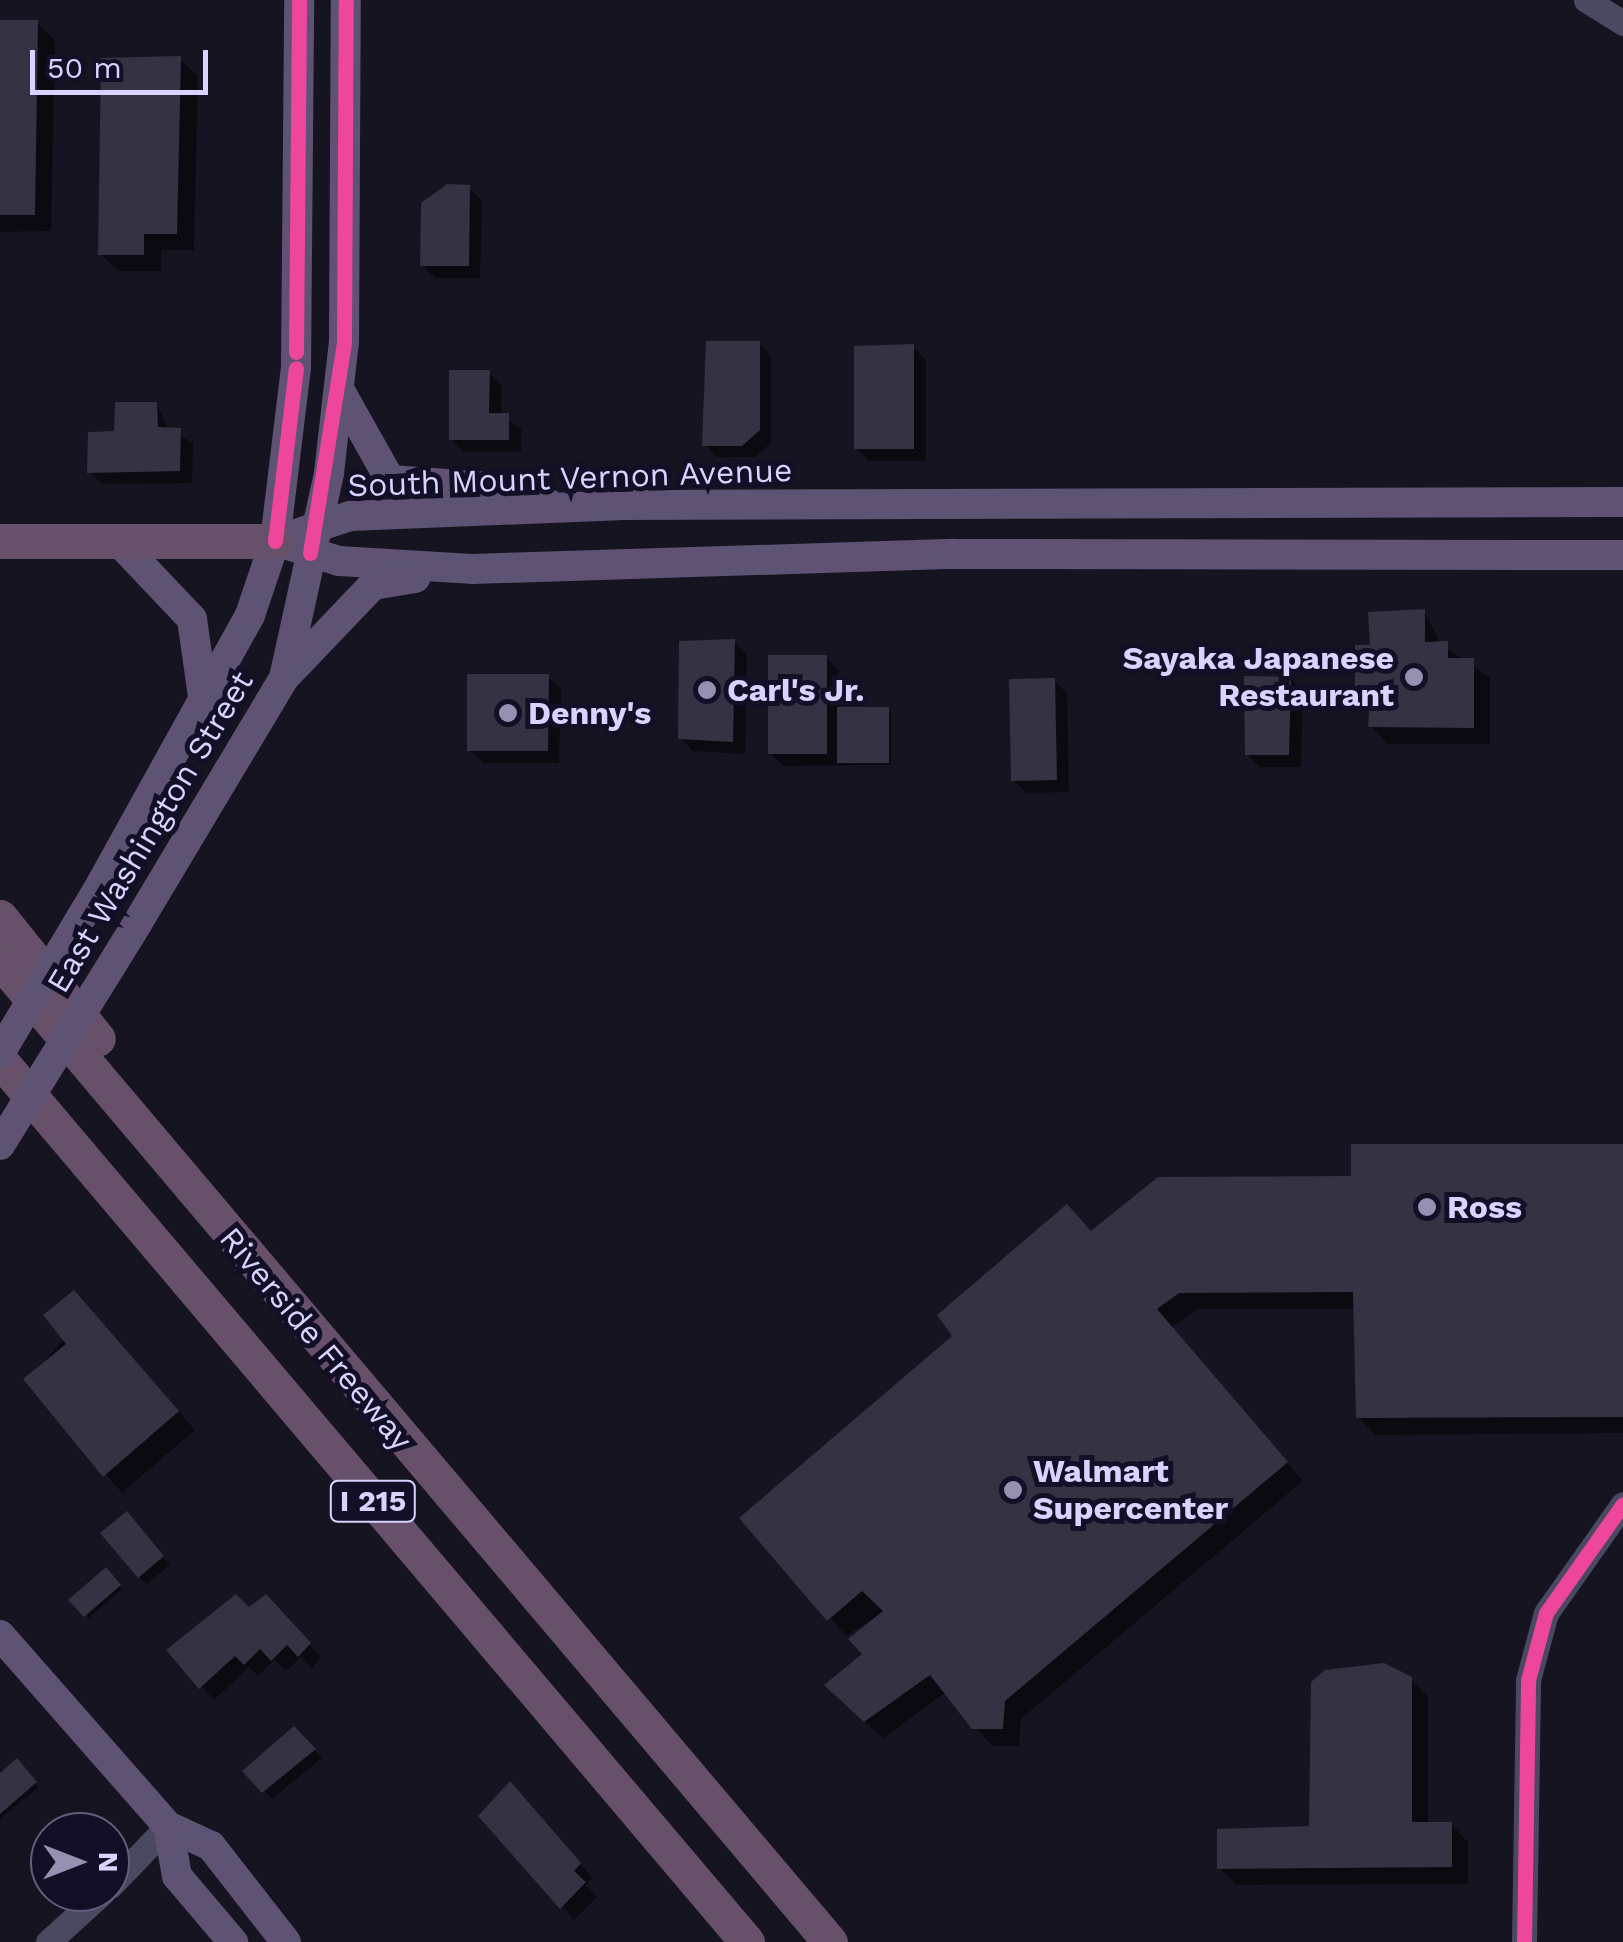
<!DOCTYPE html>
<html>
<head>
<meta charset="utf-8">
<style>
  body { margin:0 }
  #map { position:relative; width:1623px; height:1942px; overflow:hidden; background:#161421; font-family:"Work Sans",sans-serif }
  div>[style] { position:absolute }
  .shadow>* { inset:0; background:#0007 }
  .building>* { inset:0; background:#343243 }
  .minor>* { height:25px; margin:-12.5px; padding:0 12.5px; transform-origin:12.5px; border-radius:12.5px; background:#4a4962 }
  .major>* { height:30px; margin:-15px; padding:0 15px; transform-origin:15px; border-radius:15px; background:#5e5373 }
  .highway>* { height:35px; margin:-17.5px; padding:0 17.5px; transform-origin:17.5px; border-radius:17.5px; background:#67516a }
  .major-bridge>* { height:30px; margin:-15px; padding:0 15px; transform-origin:15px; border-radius:15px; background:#5e5373 }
  .cycleway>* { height:15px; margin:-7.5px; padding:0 7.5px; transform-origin:7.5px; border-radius:7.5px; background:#ed469a }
  .dots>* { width:28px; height:28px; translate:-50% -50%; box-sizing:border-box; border:5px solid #130f26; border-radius:50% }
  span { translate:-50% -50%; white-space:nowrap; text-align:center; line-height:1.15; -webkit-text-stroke:10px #130f26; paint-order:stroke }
  .shield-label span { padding:2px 8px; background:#130f26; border:2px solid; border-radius:8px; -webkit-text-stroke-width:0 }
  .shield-label { font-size:30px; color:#d9d4ff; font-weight:700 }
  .street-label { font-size:32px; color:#d9d4ff }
  .poi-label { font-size:32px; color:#d9d4ff; font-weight:700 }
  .right { translate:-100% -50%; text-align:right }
  .left { translate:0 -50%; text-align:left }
  .north { position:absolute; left:30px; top:1812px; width:100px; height:100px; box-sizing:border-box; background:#130f26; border:2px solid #625e7d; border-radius:50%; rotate:90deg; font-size:28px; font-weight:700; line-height:40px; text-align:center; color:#d9d4ff }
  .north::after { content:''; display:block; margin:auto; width:35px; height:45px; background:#9591b1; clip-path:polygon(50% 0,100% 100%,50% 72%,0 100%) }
  .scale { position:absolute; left:30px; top:50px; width:178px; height:45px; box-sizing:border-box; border:5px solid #d9d4ff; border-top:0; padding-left:12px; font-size:30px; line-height:35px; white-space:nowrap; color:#d9d4ff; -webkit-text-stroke:8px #130f26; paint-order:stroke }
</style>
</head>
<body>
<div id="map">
  <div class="shadow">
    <i style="clip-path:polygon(0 23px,37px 23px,55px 40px,51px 231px,0 232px)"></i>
    <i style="clip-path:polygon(180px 59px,198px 76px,194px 250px,161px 250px,161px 271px,118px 271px,101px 254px)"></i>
    <i style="clip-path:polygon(469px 188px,482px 201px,480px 278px,435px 278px,422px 265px)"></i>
    <i style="clip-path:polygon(759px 343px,771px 356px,771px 443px,755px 457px,717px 457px,705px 444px)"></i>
    <i style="clip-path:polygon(913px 347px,926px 360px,926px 461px,869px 461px,856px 448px)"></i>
    <i style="clip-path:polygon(489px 373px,502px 386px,501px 416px,521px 429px,521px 452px,464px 452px,451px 439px)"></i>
    <i style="clip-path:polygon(156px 404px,169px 430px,193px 443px,192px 483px,102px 484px,89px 472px,116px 433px)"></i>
    <i style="clip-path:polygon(1424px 612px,1441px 644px,1490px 678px,1490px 744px,1388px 744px,1371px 726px,1372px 709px,1357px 695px,1372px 647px)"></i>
    <i style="clip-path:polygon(734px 642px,747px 655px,745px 754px,693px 751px,680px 738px)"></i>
    <i style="clip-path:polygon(826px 657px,839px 670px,839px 709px,891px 713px,891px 765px,783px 766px,770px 753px)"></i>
    <i style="clip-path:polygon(548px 677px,561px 689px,559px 763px,483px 763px,470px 750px)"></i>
    <i style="clip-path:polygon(1290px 679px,1303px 692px,1301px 767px,1260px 767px,1247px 754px)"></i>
    <i style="clip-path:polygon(1054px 681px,1067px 693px,1069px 792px,1026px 793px,1014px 780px)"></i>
    <i style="clip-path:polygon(1623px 1147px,1623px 1433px,1376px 1435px,1358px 1417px,1356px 1309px,1197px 1309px,1172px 1327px,1303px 1481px,1021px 1719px,1019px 1746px,992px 1746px,946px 1692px,883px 1738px,844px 1703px,886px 1611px,846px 1636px,742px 1518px,1092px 1233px,1354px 1178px)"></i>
    <i style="clip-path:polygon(91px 1310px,195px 1430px,122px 1493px,27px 1380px)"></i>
    <i style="clip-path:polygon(135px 1523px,170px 1565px,147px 1584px,139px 1576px)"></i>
    <i style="clip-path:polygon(105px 1571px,122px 1589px,89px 1618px,72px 1600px)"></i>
    <i style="clip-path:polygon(249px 1610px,278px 1610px,321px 1657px,312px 1668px,301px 1657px,286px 1671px,274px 1660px,258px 1676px,249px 1667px,214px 1700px,170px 1651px)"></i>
    <i style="clip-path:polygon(1410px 1679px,1428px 1697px,1428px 1824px,1451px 1824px,1468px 1842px,1468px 1884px,1237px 1885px,1219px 1868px,1311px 1828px)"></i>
    <i style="clip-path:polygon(294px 1729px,322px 1758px,272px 1799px,246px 1771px)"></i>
    <i style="clip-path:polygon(17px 1762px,39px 1787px,0 1819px,0 1777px)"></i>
    <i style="clip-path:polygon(523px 1797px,592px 1878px,585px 1885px,597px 1897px,574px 1920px,481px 1816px)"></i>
  </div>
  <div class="building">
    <i style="clip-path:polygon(0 20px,38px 20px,35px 215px,0 215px)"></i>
    <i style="clip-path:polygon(181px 56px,177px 234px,144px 234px,144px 255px,98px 255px,101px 58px)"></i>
    <i style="clip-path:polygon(447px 184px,470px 185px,469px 266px,420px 266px,421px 203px)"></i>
    <i style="clip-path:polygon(706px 341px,760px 341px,760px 430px,742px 446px,702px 446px)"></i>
    <i style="clip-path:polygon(914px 344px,914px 449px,854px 449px,854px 346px)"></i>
    <i style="clip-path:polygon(449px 370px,490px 370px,489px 413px,509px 413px,509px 440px,449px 440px)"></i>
    <i style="clip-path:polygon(115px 402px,157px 402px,158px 427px,181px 428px,180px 471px,87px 473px,88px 432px,114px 431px)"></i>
    <i style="clip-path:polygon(1425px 609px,1425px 642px,1448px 641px,1448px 658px,1474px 658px,1474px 728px,1368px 727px,1370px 696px,1355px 696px,1355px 645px,1370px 645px,1368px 612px)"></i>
    <i style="clip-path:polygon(735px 639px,733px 742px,678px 739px,679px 641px)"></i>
    <i style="clip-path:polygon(768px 655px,827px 655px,827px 754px,768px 754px)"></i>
    <i style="clip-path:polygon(467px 674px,549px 674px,548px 751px,467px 751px)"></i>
    <i style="clip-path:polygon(1244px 676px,1291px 677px,1289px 755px,1245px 755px)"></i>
    <i style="clip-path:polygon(1055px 678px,1057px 780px,1011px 781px,1009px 679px)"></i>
    <i style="clip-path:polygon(837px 707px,889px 707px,889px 763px,837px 763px)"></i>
    <i style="clip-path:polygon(1351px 1144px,1623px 1144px,1623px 1417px,1356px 1418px,1353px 1292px,1179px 1293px,1157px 1309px,1288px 1462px,1005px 1701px,1003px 1729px,972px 1729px,930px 1675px,864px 1722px,824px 1685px,862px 1654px,848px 1639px,883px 1611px,862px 1591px,827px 1621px,739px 1518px,952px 1336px,937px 1315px,1067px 1204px,1091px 1231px,1158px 1177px,1351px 1176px)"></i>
    <i style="clip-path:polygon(74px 1290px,179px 1411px,103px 1477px,23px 1379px,66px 1344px,43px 1315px)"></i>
    <i style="clip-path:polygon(127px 1511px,164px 1556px,138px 1578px,100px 1533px)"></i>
    <i style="clip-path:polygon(106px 1567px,121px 1585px,84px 1617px,68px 1600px)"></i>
    <i style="clip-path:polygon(236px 1594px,249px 1607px,266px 1594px,311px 1643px,298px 1657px,287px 1645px,271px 1661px,260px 1649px,244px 1665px,235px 1656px,199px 1689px,166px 1650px)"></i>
    <i style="clip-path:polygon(1384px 1663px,1412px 1677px,1412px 1822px,1452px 1822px,1452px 1867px,1217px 1869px,1217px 1829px,1309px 1826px,1311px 1682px,1325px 1670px)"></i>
    <i style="clip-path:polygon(294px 1726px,316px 1749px,262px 1793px,242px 1771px)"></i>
    <i style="clip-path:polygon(17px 1758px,37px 1782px,0 1814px,0 1773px)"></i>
    <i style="clip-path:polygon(510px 1781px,581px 1863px,574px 1871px,586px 1882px,560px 1909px,478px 1816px)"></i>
  </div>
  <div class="minor">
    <i style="left:1586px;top:0;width:44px;rotate:31.9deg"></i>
    <i style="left:110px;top:1886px;width:83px;rotate:-46deg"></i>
    <i style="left:48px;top:1942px;width:74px;rotate:-42.3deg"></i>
    <i style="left:1524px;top:1942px;width:262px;rotate:-89.1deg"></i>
    <i style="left:1528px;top:1680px;width:69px;rotate:-75deg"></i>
    <i style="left:1546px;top:1613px;width:133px;rotate:-54.8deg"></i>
  </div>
  <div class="major">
    <i style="left:339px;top:389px;width:104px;rotate:60.7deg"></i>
    <i style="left:390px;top:480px;width:126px;rotate:4.1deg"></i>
    <i style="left:516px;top:489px;width:35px;rotate:24deg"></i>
    <i style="left:275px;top:541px;width:79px;rotate:-18.4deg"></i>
    <i style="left:350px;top:516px;width:269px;rotate:-2.3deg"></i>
    <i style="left:619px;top:505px;width:1004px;rotate:-0.17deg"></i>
    <i style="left:275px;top:541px;width:67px;rotate:17.4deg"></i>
    <i style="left:339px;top:561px;width:133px;rotate:3.4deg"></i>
    <i style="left:472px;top:569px;width:482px;rotate:-1.8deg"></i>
    <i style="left:954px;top:554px;width:669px;rotate:0.09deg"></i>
    <i style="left:119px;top:542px;width:106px;rotate:46.5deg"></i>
    <i style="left:192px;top:619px;width:85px;rotate:81.9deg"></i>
    <i style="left:286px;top:676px;width:126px;rotate:-46.3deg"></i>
    <i style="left:373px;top:585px;width:43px;rotate:-9.5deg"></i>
    <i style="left:101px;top:884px;width:308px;rotate:-61deg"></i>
    <i style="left:250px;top:615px;width:78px;rotate:-71.3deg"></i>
    <i style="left:275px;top:541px;width:174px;rotate:-83.1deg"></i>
    <i style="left:296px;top:368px;width:368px;rotate:-89.5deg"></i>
    <i style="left:138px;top:922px;width:284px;rotate:-59.1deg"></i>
    <i style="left:284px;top:678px;width:210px;rotate:-77.6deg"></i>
    <i style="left:329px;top:473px;width:132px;rotate:-83.5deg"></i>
    <i style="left:344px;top:342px;width:342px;rotate:-89.7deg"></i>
    <i style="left:0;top:1635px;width:254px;rotate:48.7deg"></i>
    <i style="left:168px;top:1826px;width:47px;rotate:24.9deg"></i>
    <i style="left:211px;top:1846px;width:122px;rotate:52deg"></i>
    <i style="left:168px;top:1826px;width:51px;rotate:79.8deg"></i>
    <i style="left:177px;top:1876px;width:87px;rotate:49.7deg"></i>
  </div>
  <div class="highway">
    <i style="left:0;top:541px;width:275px"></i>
    <i style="left:0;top:917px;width:156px;rotate:51.2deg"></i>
    <i style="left:0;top:961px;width:1285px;rotate:49.77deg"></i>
    <i style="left:0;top:1060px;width:1156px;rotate:49.74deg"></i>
  </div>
  <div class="major-bridge">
    <i style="left:0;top:1053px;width:197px;rotate:-59.1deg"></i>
    <i style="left:0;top:1145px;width:262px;rotate:-58.2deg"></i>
  </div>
  <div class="cycleway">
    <i style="left:296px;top:352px;width:352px;rotate:-89.5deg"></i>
    <i style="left:275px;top:541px;width:174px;rotate:-83.1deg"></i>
    <i style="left:310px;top:553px;width:214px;rotate:-80.8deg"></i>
    <i style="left:344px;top:342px;width:342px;rotate:-89.7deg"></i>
    <i style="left:1524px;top:1942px;width:262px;rotate:-89.1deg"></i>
    <i style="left:1528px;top:1680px;width:69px;rotate:-75deg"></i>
    <i style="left:1546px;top:1613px;width:133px;rotate:-54.8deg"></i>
  </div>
  <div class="dots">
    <i style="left:1414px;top:677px;background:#9591b1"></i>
    <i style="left:707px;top:690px;background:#9591b1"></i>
    <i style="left:508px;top:713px;background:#9591b1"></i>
    <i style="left:1427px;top:1207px;background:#9591b1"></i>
    <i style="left:1013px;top:1490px;background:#9591b1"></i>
  </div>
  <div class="shield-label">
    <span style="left:373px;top:1501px">I 215</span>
  </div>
  <div class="street-label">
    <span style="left:570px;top:478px;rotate:-2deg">South Mount Vernon Avenue</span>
    <span style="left:150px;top:832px;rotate:-59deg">East Washington Street</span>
    <span style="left:316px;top:1339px;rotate:50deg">Riverside Freeway</span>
  </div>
  <div class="poi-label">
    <span class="right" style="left:1394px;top:677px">Sayaka Japanese<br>Restaurant</span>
    <span class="left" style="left:727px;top:690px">Carl's Jr.</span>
    <span class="left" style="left:528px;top:713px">Denny's</span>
    <span class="left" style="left:1447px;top:1207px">Ross</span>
    <span class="left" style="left:1033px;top:1490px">Walmart<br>Supercenter</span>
  </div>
  <div class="north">N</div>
  <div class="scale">50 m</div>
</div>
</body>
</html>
